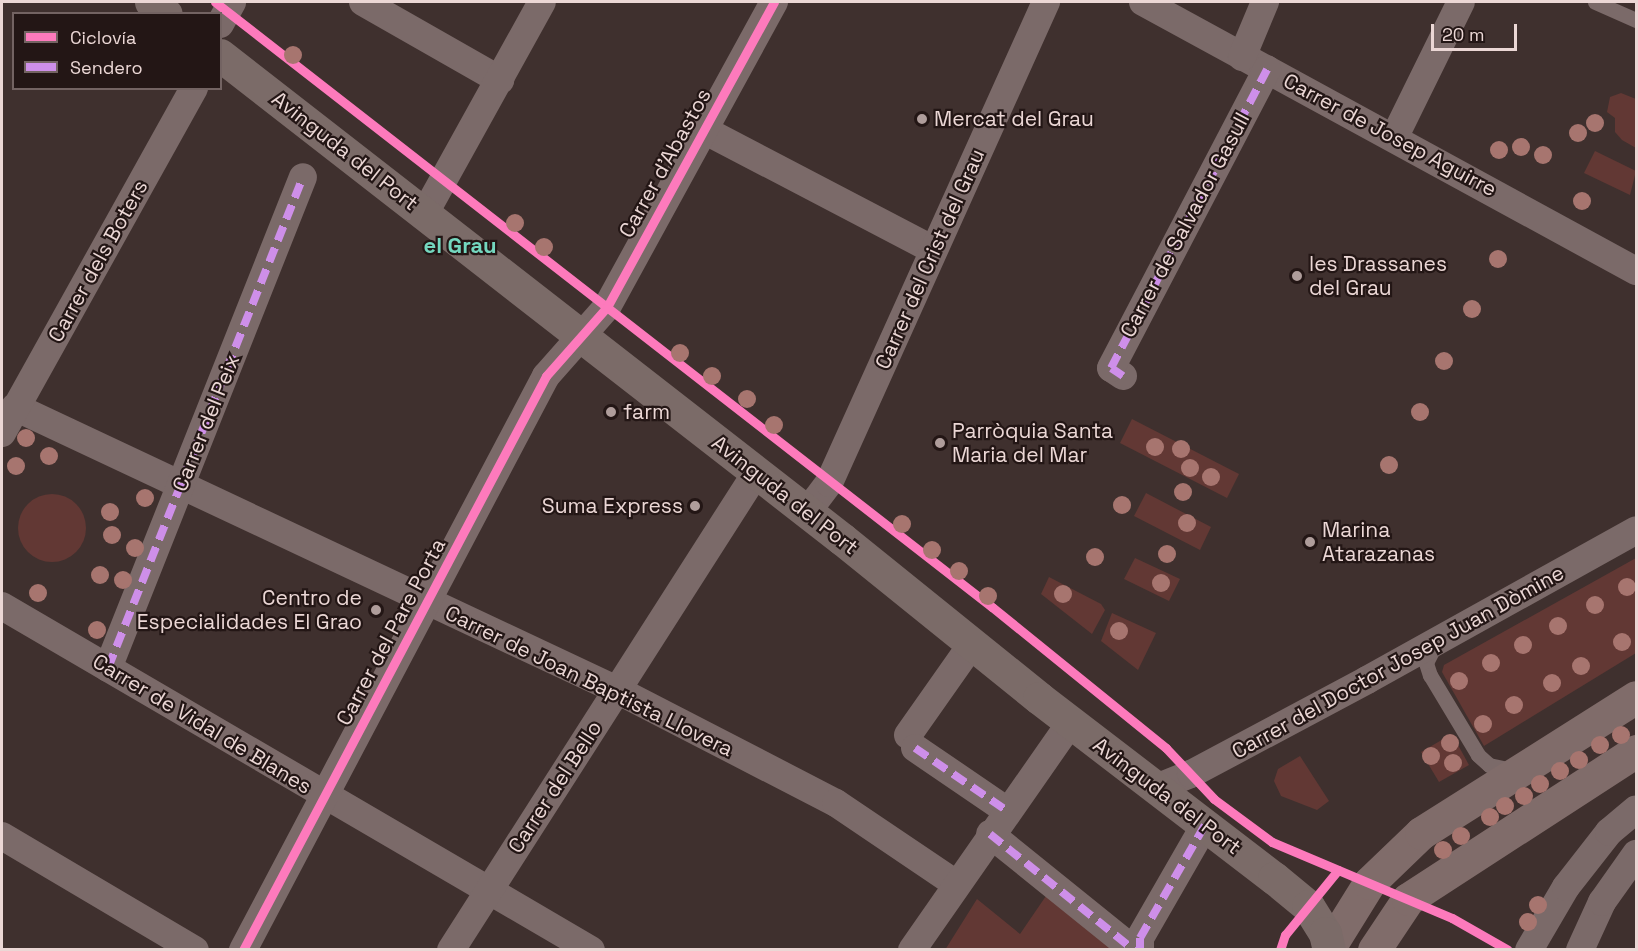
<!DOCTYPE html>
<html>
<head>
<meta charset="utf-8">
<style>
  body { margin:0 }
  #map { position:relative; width:1638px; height:951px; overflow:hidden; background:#3f302e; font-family:"Space Grotesk",sans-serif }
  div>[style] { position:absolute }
  .green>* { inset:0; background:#623834 }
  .round { border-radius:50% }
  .lane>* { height:15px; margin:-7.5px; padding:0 7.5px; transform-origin:7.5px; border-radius:7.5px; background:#7b6a69 }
  .street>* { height:28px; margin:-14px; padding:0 14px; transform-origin:14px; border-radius:14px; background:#7b6a69 }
  .secondary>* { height:33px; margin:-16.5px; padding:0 16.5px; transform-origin:16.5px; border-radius:16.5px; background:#806c6a }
  .primary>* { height:33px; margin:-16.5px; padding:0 16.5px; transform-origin:16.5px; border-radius:16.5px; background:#7b6b68 }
  .quiet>* { height:8px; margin-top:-4px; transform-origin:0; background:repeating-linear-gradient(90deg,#ce8fe9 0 15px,transparent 0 23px) }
  .cycleway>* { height:9px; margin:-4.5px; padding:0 4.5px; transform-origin:4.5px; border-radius:4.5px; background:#fd7abc }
  .trees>* { width:18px; height:18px; margin:-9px; border-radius:50%; background:#a7756f }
  .dots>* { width:16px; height:16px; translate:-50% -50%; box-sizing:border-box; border:3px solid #231615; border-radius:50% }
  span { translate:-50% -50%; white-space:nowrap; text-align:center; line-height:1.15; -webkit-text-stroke:4.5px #231615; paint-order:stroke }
  .poi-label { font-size:21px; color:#ebd7d5 }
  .left { translate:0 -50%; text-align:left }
  .right { translate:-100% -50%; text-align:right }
  .street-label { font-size:21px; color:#ebd7d5 }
  .neighbourhood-label { font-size:22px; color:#74d7bf; font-weight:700 }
  .frame { position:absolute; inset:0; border:3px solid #ebd7d5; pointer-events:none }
  .legend { position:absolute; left:12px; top:12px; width:210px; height:78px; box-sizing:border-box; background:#231615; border:2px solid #736362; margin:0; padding:8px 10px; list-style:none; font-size:18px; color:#ebd7d5 }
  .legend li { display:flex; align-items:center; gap:12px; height:30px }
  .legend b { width:30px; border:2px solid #736362 }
  .scale { position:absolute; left:1431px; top:24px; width:86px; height:27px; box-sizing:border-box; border:3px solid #ebd7d5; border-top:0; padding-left:8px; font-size:18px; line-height:21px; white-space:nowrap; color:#ebd7d5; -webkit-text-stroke:4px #231615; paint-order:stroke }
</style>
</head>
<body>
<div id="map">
  <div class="green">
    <i style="clip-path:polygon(1621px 93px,1636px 99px,1636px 148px,1622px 140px,1615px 132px,1615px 118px,1607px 112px,1610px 97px)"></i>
    <i style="clip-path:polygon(1595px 151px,1636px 171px,1630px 195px,1584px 173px)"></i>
    <i style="clip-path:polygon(1132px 419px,1239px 474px,1227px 498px,1120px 443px)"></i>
    <i style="clip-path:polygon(1146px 493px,1211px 527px,1200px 550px,1134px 516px)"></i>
    <i class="round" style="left:18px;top:494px;width:68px;height:68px"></i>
    <i style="clip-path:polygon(1135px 558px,1180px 579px,1169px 601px,1124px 579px)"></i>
    <i style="clip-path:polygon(1636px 558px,1636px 653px,1484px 746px,1442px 672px,1444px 665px)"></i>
    <i style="clip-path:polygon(1049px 577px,1101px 604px,1105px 610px,1092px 634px,1041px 594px)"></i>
    <i style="clip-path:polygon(1112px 613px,1156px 633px,1138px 670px,1101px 641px)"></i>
    <i style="clip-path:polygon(1452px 734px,1469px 765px,1439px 782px,1421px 752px)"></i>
    <i style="clip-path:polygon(1300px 756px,1329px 801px,1317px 810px,1281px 796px,1274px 781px,1278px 769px)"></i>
    <i style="clip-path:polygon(1048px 893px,1118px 950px,945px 950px,977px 899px,1020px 934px)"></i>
  </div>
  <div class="lane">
    <i style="left:1595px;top:2px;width:45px;rotate:23.7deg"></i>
    <i style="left:1435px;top:645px;width:20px;rotate:117deg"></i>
    <i style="left:1426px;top:663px;width:13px;rotate:72deg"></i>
    <i style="left:1430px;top:675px;width:93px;rotate:59deg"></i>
    <i style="left:1478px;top:755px;width:15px;rotate:42deg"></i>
    <i style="left:1489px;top:765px;width:24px;rotate:12deg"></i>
  </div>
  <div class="street">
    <i style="left:363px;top:2px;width:158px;rotate:29.7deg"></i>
    <i style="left:1143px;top:2px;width:562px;rotate:28.62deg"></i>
    <i style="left:220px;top:24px;width:25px;rotate:-61deg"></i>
    <i style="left:1242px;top:57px;width:60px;rotate:-67.3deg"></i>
    <i style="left:704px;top:130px;width:259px;rotate:27.6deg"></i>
    <i style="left:1395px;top:136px;width:149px;rotate:-63.8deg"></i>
    <i style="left:425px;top:213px;width:241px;rotate:-61deg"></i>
    <i style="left:1123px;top:376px;width:14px;rotate:-146deg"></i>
    <i style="left:1111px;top:368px;width:337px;rotate:-62.4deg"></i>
    <i style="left:15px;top:407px;width:665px;rotate:25.18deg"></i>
    <i style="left:617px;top:690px;width:246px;rotate:27.3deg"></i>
    <i style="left:836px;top:803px;width:145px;rotate:34deg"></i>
    <i style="left:2px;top:433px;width:395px;rotate:-60.9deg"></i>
    <i style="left:807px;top:512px;width:36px;rotate:-53deg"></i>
    <i style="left:829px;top:483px;width:528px;rotate:-65.72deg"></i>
    <i style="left:2px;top:606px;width:682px;rotate:30.29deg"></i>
    <i style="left:108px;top:668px;width:528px;rotate:-68.34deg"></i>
    <i style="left:908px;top:735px;width:111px;rotate:-54.9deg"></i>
    <i style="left:915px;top:748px;width:110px;rotate:34.3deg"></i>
    <i style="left:1156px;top:788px;width:38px;rotate:-22deg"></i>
    <i style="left:1191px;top:774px;width:200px;rotate:-28.1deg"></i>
    <i style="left:1367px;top:680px;width:308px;rotate:-29.1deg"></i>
    <i style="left:990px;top:834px;width:185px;rotate:38.9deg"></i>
    <i style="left:2px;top:836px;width:224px;rotate:30.6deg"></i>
    <i style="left:243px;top:950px;width:649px;rotate:-62.17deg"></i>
    <i style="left:546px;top:376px;width:92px;rotate:-48.5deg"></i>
    <i style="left:607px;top:307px;width:348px;rotate:-61.3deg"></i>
    <i style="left:451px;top:950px;width:566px;rotate:-57.4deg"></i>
    <i style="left:912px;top:950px;width:278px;rotate:-55.1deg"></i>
    <i style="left:1140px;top:950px;width:12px;rotate:-90deg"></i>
    <i style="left:1140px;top:938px;width:130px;rotate:-60.1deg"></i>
    <i style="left:1529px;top:950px;width:73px;rotate:-59.6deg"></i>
    <i style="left:1566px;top:887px;width:70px;rotate:-52deg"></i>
    <i style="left:1609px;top:832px;width:35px;rotate:-40deg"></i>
    <i style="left:1580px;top:950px;width:53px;rotate:-65.4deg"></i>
    <i style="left:1602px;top:902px;width:59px;rotate:-54.7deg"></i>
  </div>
  <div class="secondary">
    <i style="left:1330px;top:946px;width:74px;rotate:-58.2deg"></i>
    <i style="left:1369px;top:883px;width:72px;rotate:-43.9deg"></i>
    <i style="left:1421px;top:833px;width:254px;rotate:-32.3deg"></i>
    <i style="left:1374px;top:950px;width:61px;rotate:-56.3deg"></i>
    <i style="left:1408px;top:899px;width:272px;rotate:-33deg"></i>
  </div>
  <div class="primary">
    <i style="left:151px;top:2px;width:19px;rotate:39deg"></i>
    <i style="left:220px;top:55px;width:788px;rotate:37.89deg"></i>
    <i style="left:842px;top:539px;width:253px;rotate:38.9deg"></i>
    <i style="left:1039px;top:698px;width:296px;rotate:37.5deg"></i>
    <i style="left:1274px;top:878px;width:44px;rotate:39.5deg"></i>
    <i style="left:1308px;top:906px;width:32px;rotate:58deg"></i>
    <i style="left:1325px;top:933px;width:17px;rotate:77deg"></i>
  </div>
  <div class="quiet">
    <i style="left:1123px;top:376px;width:14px;rotate:-146deg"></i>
    <i style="left:1111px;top:368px;width:337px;rotate:-62.4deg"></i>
    <i style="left:108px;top:668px;width:528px;rotate:-68.34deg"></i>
    <i style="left:915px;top:748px;width:110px;rotate:34.3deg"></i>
    <i style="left:990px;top:834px;width:185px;rotate:38.9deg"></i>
    <i style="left:1140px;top:950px;width:12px;rotate:-90deg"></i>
    <i style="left:1140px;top:938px;width:130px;rotate:-60.1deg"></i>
  </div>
  <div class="cycleway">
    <i style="left:215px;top:2px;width:985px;rotate:37.91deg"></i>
    <i style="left:992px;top:607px;width:224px;rotate:39deg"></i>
    <i style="left:1166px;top:748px;width:70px;rotate:46.7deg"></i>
    <i style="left:1214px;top:799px;width:72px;rotate:36.6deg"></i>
    <i style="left:1272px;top:842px;width:195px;rotate:22.9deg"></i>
    <i style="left:1452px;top:918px;width:64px;rotate:29.7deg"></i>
    <i style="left:243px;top:950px;width:649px;rotate:-62.17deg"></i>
    <i style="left:546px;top:376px;width:92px;rotate:-48.5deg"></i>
    <i style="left:607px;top:307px;width:348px;rotate:-61.3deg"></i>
    <i style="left:1280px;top:950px;width:16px;rotate:-72deg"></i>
    <i style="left:1285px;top:935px;width:84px;rotate:-50.8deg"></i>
  </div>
  <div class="trees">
    <i style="left:293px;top:55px"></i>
    <i style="left:1595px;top:123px"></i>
    <i style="left:1578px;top:133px"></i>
    <i style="left:1521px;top:147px"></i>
    <i style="left:1499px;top:150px"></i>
    <i style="left:1543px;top:155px"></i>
    <i style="left:1582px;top:201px"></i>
    <i style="left:515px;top:223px"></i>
    <i style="left:544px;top:247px"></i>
    <i style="left:1498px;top:259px"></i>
    <i style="left:1472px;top:309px"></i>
    <i style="left:680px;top:353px"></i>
    <i style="left:1444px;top:361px"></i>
    <i style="left:712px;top:376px"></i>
    <i style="left:747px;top:399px"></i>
    <i style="left:1420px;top:412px"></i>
    <i style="left:774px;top:425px"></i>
    <i style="left:26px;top:438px"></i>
    <i style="left:1155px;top:447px"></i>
    <i style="left:1181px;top:449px"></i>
    <i style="left:49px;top:456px"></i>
    <i style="left:1389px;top:465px"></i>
    <i style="left:16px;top:466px"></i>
    <i style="left:1190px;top:468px"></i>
    <i style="left:1211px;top:477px"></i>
    <i style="left:1183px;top:492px"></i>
    <i style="left:145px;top:498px"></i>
    <i style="left:1122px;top:505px"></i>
    <i style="left:110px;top:512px"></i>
    <i style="left:1187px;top:523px"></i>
    <i style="left:902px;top:524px"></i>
    <i style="left:112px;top:535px"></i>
    <i style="left:135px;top:548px"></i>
    <i style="left:932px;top:550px"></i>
    <i style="left:1167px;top:554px"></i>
    <i style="left:1095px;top:557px"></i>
    <i style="left:959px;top:571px"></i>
    <i style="left:100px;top:575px"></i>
    <i style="left:123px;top:580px"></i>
    <i style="left:1161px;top:583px"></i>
    <i style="left:1627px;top:587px"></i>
    <i style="left:38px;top:593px"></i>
    <i style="left:1063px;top:594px"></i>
    <i style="left:988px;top:596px"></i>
    <i style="left:1595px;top:605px"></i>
    <i style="left:1558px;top:626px"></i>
    <i style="left:97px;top:630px"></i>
    <i style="left:1119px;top:631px"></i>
    <i style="left:1622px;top:642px"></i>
    <i style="left:1523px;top:645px"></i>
    <i style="left:1491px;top:663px"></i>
    <i style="left:1581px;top:666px"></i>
    <i style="left:1459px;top:681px"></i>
    <i style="left:1552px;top:683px"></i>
    <i style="left:1514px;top:705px"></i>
    <i style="left:1483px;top:724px"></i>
    <i style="left:1621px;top:735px"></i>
    <i style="left:1450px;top:743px"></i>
    <i style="left:1600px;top:745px"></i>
    <i style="left:1431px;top:756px"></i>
    <i style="left:1579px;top:760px"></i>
    <i style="left:1453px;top:763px"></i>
    <i style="left:1560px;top:771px"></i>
    <i style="left:1540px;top:784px"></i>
    <i style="left:1524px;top:796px"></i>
    <i style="left:1505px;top:806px"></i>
    <i style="left:1490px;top:817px"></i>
    <i style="left:1461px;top:836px"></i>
    <i style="left:1443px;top:850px"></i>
    <i style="left:1538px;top:905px"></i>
    <i style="left:1528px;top:922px"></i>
  </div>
  <div class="dots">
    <i style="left:922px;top:119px;background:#af9d9b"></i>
    <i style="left:1297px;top:276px;background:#af9d9b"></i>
    <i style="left:611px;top:412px;background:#af9d9b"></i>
    <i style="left:940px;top:443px;background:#af9d9b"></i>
    <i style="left:695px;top:506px;background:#af9d9b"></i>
    <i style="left:1310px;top:542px;background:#af9d9b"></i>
    <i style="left:376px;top:610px;background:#af9d9b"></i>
  </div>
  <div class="poi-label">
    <span class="left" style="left:934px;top:119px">Mercat del Grau</span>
    <span class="left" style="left:1309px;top:276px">les Drassanes<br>del Grau</span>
    <span class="left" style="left:623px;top:412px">farm</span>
    <span class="left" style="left:952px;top:443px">Parròquia Santa<br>Maria del Mar</span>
    <span class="right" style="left:683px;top:506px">Suma Express</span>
    <span class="left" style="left:1322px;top:542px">Marina<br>Atarazanas</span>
    <span class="right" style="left:362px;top:610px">Centro de<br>Especialidades El Grao</span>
  </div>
  <div class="street-label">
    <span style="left:1390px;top:135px;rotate:28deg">Carrer de Josep Aguirre</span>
    <span style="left:345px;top:151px;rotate:38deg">Avinguda del Port</span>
    <span style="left:665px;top:163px;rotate:-61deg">Carrer d'Abastos</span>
    <span style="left:1185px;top:225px;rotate:-62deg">Carrer de Salvador Gasull</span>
    <span style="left:930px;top:259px;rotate:-66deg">Carrer del Crist del Grau</span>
    <span style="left:98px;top:261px;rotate:-61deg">Carrer dels Boters</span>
    <span style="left:206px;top:423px;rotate:-68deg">Carrer del Peix</span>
    <span style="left:785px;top:495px;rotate:38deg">Avinguda del Port</span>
    <span style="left:391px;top:632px;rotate:-62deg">Carrer del Pare Porta</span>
    <span style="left:1398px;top:662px;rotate:-29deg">Carrer del Doctor Josep Juan Dòmine</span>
    <span style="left:589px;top:681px;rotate:26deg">Carrer de Joan Baptista Llovera</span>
    <span style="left:202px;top:724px;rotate:31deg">Carrer de Vidal de Blanes</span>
    <span style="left:555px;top:787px;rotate:-57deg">Carrer del Bello</span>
    <span style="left:1167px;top:796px;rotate:37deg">Avinguda del Port</span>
  </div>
  <div class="neighbourhood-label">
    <span style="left:460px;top:246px">el Grau</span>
  </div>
  <div class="frame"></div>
  <ul class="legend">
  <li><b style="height:8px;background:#fd7abc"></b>Ciclovía</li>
  <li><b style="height:8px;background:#ce8fe9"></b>Sendero</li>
  </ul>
  <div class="scale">20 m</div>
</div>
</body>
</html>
